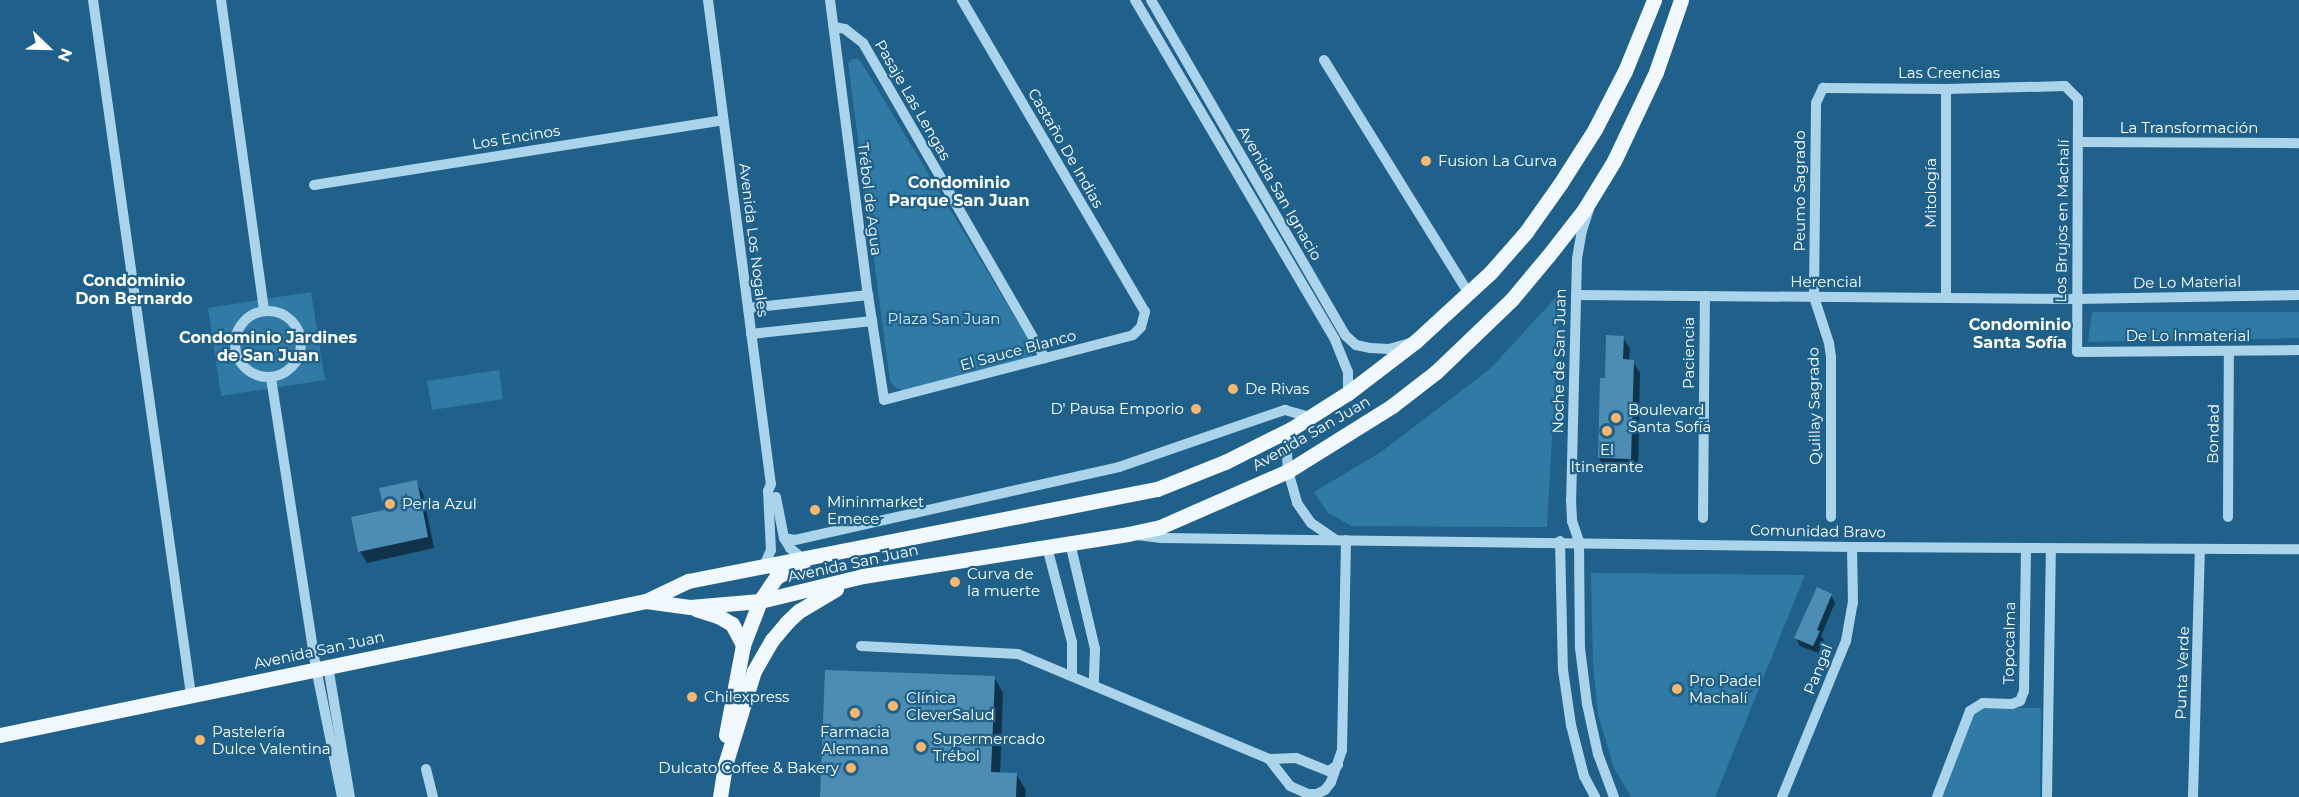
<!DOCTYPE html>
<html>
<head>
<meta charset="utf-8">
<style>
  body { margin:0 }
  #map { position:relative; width:2299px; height:797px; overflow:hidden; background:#1f618a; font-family:Montserrat,sans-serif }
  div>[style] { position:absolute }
  .green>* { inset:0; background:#307ba5 }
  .shadow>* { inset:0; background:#0007 }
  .building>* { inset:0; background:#4c8db3 }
  .minor>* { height:10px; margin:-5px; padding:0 5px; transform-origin:5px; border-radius:5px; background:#abd4eb }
  .minor>.ring { margin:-5px; padding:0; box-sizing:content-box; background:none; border:10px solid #abd4eb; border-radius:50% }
  .major>* { height:15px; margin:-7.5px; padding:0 7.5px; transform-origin:7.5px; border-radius:7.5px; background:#f0f8fe }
  .dots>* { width:16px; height:16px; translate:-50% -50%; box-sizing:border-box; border:3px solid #1f618a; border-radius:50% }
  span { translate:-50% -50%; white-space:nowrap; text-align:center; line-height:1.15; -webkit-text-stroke:4.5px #1f618a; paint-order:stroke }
  .street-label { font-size:15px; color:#fff }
  .poi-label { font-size:15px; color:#fff }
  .left { translate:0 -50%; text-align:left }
  .right { translate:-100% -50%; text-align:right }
  .park-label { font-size:15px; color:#d0eaf8 }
  .neighbourhood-label { font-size:16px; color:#fff; font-weight:700 }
  .north { position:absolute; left:18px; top:18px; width:60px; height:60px; -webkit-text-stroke:4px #1f618a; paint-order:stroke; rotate:113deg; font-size:16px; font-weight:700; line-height:24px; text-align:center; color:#fff }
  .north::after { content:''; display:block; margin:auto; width:21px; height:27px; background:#fff; clip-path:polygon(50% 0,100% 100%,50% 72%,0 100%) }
</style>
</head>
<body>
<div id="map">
  <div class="green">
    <i style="clip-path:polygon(852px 59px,858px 59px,863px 65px,1031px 344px,1033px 353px,1029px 361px,905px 391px,896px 388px,890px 381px,848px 63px)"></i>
    <i style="clip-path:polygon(311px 292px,325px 380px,221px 396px,208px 308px)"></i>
    <i style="clip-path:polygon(1560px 293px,1547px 527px,1352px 526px,1328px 513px,1314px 492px,1381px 452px,1490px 369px)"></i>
    <i style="clip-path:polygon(2092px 312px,2299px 312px,2299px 338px,2088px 342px)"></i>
    <i style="clip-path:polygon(499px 370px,503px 399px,432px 410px,427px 381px)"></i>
    <i style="clip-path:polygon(1591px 573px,1805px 575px,1715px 797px,1631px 797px,1614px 768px,1598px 715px,1593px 663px)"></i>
    <i style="clip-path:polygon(1981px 707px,2041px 708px,2040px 797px,1943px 797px,1973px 715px)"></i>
  </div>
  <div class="shadow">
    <i style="clip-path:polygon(1623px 337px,1630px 349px,1629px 361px,1633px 361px,1640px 373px,1638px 470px,1606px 470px,1599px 458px,1606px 380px)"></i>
    <i style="clip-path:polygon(416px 482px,423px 494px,434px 548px,367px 563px,360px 551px,386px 511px)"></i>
    <i style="clip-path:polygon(1831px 595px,1835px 603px,1821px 636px,1824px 640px,1818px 653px,1800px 646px,1796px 638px)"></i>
    <i style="clip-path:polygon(994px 677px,1003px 693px,1000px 774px,1016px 774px,1026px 790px,1025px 797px,821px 797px)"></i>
  </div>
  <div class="building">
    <i style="clip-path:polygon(1606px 335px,1624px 336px,1623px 359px,1634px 360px,1631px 459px,1598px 458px,1600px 378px,1605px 378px)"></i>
    <i style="clip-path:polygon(417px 480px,428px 537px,358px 552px,351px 517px,384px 510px,379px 488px)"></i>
    <i style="clip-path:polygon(1817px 587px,1832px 594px,1817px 630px,1820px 631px,1813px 646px,1794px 638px)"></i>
    <i style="clip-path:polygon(825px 670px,995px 676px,991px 772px,1017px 773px,1016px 797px,820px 797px)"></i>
  </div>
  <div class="minor">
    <i style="left:93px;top:0;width:702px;rotate:81.97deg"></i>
    <i style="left:221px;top:0;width:314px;rotate:82.1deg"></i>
    <i style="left:708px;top:0;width:488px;rotate:82.6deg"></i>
    <i style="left:771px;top:484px;width:8px;rotate:113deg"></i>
    <i style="left:768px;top:491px;width:59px;rotate:87.1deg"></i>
    <i style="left:771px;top:550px;width:17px;rotate:114deg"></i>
    <i style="left:830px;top:0;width:297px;rotate:82.7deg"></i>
    <i style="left:868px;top:295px;width:106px;rotate:81.3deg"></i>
    <i style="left:884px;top:400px;width:257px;rotate:-14.6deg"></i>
    <i style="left:1133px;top:335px;width:11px;rotate:-45deg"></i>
    <i style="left:1141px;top:327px;width:16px;rotate:-75deg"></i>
    <i style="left:1145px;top:312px;width:362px;rotate:-120.4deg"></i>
    <i style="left:1135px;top:0;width:394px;rotate:59.5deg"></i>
    <i style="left:1335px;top:340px;width:35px;rotate:68deg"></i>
    <i style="left:1348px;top:372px;width:21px;rotate:90deg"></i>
    <i style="left:1151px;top:0;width:388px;rotate:59.9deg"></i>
    <i style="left:1346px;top:336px;width:13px;rotate:42deg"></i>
    <i style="left:1356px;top:345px;width:14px;rotate:12deg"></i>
    <i style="left:1370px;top:348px;width:19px;rotate:3deg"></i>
    <i style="left:1389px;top:349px;width:22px;rotate:-16deg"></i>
    <i style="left:834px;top:27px;width:11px;rotate:10deg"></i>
    <i style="left:845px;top:29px;width:23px;rotate:38deg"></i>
    <i style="left:863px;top:43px;width:364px;rotate:60deg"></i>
    <i style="left:1324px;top:60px;width:275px;rotate:58.2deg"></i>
    <i style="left:2078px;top:142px;width:221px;rotate:0.3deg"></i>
    <i style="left:314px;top:185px;width:414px;rotate:-9deg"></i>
    <i style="left:1589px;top:209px;width:22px;rotate:108deg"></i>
    <i style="left:1582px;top:230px;width:29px;rotate:100deg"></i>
    <i style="left:1577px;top:259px;width:241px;rotate:91.4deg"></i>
    <i style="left:1571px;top:500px;width:21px;rotate:87deg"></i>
    <i style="left:1572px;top:521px;width:21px;rotate:71deg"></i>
    <i style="left:1579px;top:541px;width:107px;rotate:89.5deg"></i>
    <i style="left:1580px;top:648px;width:56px;rotate:82.9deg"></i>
    <i style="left:1587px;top:704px;width:51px;rotate:77.6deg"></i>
    <i style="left:1598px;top:754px;width:46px;rotate:69.6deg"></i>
    <i style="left:1576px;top:295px;width:500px;rotate:0.46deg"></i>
    <i style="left:2076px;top:299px;width:223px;rotate:-1deg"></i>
    <i style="left:1946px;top:298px;width:209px;rotate:-90deg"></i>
    <i style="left:748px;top:308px;width:121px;rotate:-6.2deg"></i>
    <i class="ring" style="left:235px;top:311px;width:56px;height:56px"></i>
    <i style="left:751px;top:334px;width:122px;rotate:-6.1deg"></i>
    <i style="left:271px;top:378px;width:293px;rotate:81.2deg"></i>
    <i style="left:316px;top:668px;width:132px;rotate:78.6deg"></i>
    <i style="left:1291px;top:429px;width:25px;rotate:99deg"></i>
    <i style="left:1287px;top:454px;width:17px;rotate:87deg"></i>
    <i style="left:1288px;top:471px;width:33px;rotate:74deg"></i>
    <i style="left:1297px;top:503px;width:24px;rotate:55deg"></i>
    <i style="left:1311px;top:523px;width:30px;rotate:34deg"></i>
    <i style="left:776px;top:497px;width:42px;rotate:79deg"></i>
    <i style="left:784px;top:538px;width:12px;rotate:59deg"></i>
    <i style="left:790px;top:548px;width:16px;rotate:40deg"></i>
    <i style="left:1831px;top:517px;width:160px;rotate:-90deg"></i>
    <i style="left:1831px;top:357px;width:14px;rotate:-98deg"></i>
    <i style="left:1829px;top:343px;width:48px;rotate:-108.1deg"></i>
    <i style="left:1814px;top:297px;width:194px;rotate:-89.4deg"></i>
    <i style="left:1816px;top:103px;width:17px;rotate:-65deg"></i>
    <i style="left:1823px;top:88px;width:123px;rotate:0.5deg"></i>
    <i style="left:1946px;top:89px;width:119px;rotate:-1.4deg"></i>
    <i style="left:2065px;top:86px;width:18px;rotate:45deg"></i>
    <i style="left:2078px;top:99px;width:253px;rotate:90.2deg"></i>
    <i style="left:2077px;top:352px;width:222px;rotate:-0.5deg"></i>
    <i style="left:2228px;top:517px;width:166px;rotate:-89.7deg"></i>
    <i style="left:1703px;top:518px;width:222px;rotate:-89.5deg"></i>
    <i style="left:1137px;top:535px;width:26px;rotate:7deg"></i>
    <i style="left:1163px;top:538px;width:689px;rotate:0.75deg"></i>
    <i style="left:1852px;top:547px;width:447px;rotate:0.3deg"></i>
    <i style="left:784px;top:538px;width:11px;rotate:10deg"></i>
    <i style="left:795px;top:540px;width:332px;rotate:-12.7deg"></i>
    <i style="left:1119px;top:467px;width:176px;rotate:-19deg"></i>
    <i style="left:1285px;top:410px;width:26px;rotate:16deg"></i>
    <i style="left:1560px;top:541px;width:129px;rotate:88.7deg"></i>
    <i style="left:1563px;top:670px;width:56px;rotate:81.7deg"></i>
    <i style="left:1571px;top:725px;width:53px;rotate:75.7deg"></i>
    <i style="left:1584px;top:776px;width:24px;rotate:62deg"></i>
    <i style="left:1070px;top:543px;width:109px;rotate:76.7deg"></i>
    <i style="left:1095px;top:649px;width:36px;rotate:92deg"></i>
    <i style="left:1047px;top:547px;width:98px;rotate:75.3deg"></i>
    <i style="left:1072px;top:642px;width:34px;rotate:90deg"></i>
    <i style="left:861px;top:646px;width:157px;rotate:2.9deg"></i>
    <i style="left:1018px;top:654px;width:272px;rotate:22.7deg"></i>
    <i style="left:1269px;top:759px;width:34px;rotate:52deg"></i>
    <i style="left:1290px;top:786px;width:20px;rotate:24deg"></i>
    <i style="left:1308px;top:794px;width:9px"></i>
    <i style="left:1317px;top:794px;width:9px;rotate:-27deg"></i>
    <i style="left:1325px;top:790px;width:10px;rotate:-53deg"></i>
    <i style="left:1331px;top:782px;width:34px;rotate:-71deg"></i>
    <i style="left:1342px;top:750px;width:210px;rotate:-88.9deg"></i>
    <i style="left:328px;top:666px;width:133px;rotate:80.5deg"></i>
    <i style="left:1269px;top:759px;width:27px;rotate:-2deg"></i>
    <i style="left:1296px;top:758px;width:35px;rotate:22deg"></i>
    <i style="left:1329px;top:771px;width:11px;rotate:-34deg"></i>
    <i style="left:426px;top:769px;width:29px;rotate:76deg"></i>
    <i style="left:1782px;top:797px;width:169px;rotate:-67.7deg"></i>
    <i style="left:1846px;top:641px;width:39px;rotate:-80deg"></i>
    <i style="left:1853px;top:603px;width:56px;rotate:-91deg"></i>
    <i style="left:1937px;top:797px;width:92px;rotate:-69deg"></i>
    <i style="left:1970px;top:711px;width:15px;rotate:-32deg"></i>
    <i style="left:1983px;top:703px;width:29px;rotate:2deg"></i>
    <i style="left:2012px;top:704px;width:9px;rotate:-21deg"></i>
    <i style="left:2020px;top:701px;width:11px;rotate:-68deg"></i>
    <i style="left:2024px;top:691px;width:143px;rotate:-89.2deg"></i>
    <i style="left:2047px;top:797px;width:249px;rotate:-89.1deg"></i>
    <i style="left:2193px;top:797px;width:248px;rotate:-88.4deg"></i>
  </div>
  <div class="major">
    <i style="left:646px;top:601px;width:44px;rotate:7.8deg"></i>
    <i style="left:690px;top:607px;width:70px;rotate:-4.9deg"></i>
    <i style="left:760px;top:601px;width:106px;rotate:-13.6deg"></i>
    <i style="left:863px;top:576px;width:268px;rotate:-9deg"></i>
    <i style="left:1128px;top:534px;width:33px;rotate:-12deg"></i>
    <i style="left:1160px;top:527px;width:140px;rotate:-23.6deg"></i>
    <i style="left:1288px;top:471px;width:123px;rotate:-32deg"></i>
    <i style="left:1392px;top:406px;width:56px;rotate:-37.7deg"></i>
    <i style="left:1436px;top:372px;width:105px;rotate:-43.8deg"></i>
    <i style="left:1512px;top:299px;width:56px;rotate:-50.1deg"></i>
    <i style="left:1548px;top:256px;width:58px;rotate:-52deg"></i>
    <i style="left:1584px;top:210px;width:57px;rotate:-58.5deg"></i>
    <i style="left:1614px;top:161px;width:98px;rotate:-64.7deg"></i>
    <i style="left:1656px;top:72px;width:76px;rotate:-70.9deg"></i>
    <i style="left:696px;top:609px;width:23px;rotate:18deg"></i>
    <i style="left:718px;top:616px;width:16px;rotate:30deg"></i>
    <i style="left:732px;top:624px;width:24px;rotate:62deg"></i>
    <i style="left:0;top:735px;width:660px;rotate:-11.72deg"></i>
    <i style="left:646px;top:601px;width:47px;rotate:-25.5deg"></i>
    <i style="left:688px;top:581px;width:478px;rotate:-11.1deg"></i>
    <i style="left:1157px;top:489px;width:73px;rotate:-21.7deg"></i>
    <i style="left:1225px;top:462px;width:74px;rotate:-26.6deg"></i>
    <i style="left:1291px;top:429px;width:67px;rotate:-32.3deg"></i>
    <i style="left:1348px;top:393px;width:86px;rotate:-37.4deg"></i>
    <i style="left:1416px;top:341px;width:100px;rotate:-42.6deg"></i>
    <i style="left:1490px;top:273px;width:55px;rotate:-48.7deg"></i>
    <i style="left:1526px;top:232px;width:59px;rotate:-54.7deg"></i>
    <i style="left:1560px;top:184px;width:65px;rotate:-57.5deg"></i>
    <i style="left:1595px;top:129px;width:65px;rotate:-62.7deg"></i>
    <i style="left:1625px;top:71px;width:77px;rotate:-67.8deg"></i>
    <i style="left:726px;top:735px;width:92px;rotate:-79.3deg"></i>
    <i style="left:743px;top:645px;width:47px;rotate:-68.9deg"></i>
    <i style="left:760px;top:601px;width:29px;rotate:-56deg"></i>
    <i style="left:776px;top:577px;width:30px;rotate:-27deg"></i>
    <i style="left:720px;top:797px;width:32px;rotate:-81deg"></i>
    <i style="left:725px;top:765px;width:98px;rotate:-72.9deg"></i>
    <i style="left:754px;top:671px;width:36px;rotate:-60deg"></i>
    <i style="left:772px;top:640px;width:23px;rotate:-50deg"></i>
    <i style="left:787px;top:622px;width:16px;rotate:-43deg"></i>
    <i style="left:799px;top:611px;width:43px;rotate:-30.7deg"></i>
  </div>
  <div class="dots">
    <i style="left:1426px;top:161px;background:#f9b66c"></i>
    <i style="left:1233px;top:389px;background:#f9b66c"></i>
    <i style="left:1196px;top:409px;background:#f9b66c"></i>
    <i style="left:1616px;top:418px;background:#f9b66c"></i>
    <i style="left:1607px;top:431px;background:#f9b66c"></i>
    <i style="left:390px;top:504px;background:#f9b66c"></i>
    <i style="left:815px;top:510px;background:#f9b66c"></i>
    <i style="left:955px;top:582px;background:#f9b66c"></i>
    <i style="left:1677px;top:689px;background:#f9b66c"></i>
    <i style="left:692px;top:697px;background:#f9b66c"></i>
    <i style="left:893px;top:706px;background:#f9b66c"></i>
    <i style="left:855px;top:713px;background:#f9b66c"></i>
    <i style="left:200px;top:740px;background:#f9b66c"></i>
    <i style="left:921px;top:747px;background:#f9b66c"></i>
    <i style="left:851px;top:768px;background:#f9b66c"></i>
  </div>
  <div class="street-label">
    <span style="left:1949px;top:73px">Las Creencias</span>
    <span style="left:913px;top:100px;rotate:60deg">Pasaje Las Lengas</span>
    <span style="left:2189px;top:128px">La Transformación</span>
    <span style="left:516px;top:137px;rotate:-9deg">Los Encinos</span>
    <span style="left:1066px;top:148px;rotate:60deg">Castaño De Indias</span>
    <span style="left:1800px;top:191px;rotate:-90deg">Peumo Sagrado</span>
    <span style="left:1280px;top:193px;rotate:60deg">Avenida San Ignacio</span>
    <span style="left:1931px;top:193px;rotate:-90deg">Mitología</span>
    <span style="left:870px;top:199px;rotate:83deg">Trébol de Agua</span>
    <span style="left:2062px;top:221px;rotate:-89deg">Los Brujos en Machalí</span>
    <span style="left:754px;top:240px;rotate:83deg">Avenida Los Nogales</span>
    <span style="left:1826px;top:282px">Herencial</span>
    <span style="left:2187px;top:282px;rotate:-1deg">De Lo Material</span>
    <span style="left:2188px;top:336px">De Lo Inmaterial</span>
    <span style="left:1018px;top:350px;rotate:-15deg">El Sauce Blanco</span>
    <span style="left:1689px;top:353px;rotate:-90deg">Paciencia</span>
    <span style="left:1559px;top:361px;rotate:-89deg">Noche de San Juan</span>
    <span style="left:1814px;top:406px;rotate:-91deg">Quillay Sagrado</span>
    <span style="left:1311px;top:433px;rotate:-30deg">Avenida San Juan</span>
    <span style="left:2213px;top:434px;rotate:-89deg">Bondad</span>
    <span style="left:1818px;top:531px;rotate:1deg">Comunidad Bravo</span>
    <span style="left:853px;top:563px;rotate:-12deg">Avenida San Juan</span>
    <span style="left:2009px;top:643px;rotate:-89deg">Topocalma</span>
    <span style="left:319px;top:650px;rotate:-12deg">Avenida San Juan</span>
    <span style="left:1818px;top:669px;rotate:-68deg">Pangal</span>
    <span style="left:2182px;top:673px;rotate:-88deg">Punta Verde</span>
  </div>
  <div class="poi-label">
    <span class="left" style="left:1438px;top:161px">Fusion La Curva</span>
    <span class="left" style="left:1245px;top:389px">De Rivas</span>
    <span class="right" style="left:1184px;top:409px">D' Pausa Emporio</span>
    <span class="left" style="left:1628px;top:418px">Boulevard<br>Santa Sofía</span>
    <span style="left:1607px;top:458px">El<br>Itinerante</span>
    <span class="left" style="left:827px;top:510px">Mininmarket<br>Emece</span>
    <span class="left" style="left:402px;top:504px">Perla Azul</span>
    <span class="left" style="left:967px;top:582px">Curva de<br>la muerte</span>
    <span class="left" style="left:1689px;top:689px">Pro Padel<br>Machalí</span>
    <span class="left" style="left:704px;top:697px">Chilexpress</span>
    <span class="left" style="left:906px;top:706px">Clínica<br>CleverSalud</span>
    <span class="left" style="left:212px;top:740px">Pastelería<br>Dulce Valentina</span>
    <span style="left:855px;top:740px">Farmacia<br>Alemana</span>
    <span class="left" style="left:933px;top:747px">Supermercado<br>Trébol</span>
    <span class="right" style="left:839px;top:768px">Dulcato Coffee &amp; Bakery</span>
  </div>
  <div class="park-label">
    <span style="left:944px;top:319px">Plaza San Juan</span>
  </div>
  <div class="neighbourhood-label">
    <span style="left:959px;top:192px">Condominio<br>Parque San Juan</span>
    <span style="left:134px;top:290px">Condominio<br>Don Bernardo</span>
    <span style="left:2020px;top:334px">Condominio<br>Santa Sofía</span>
    <span style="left:268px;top:347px">Condominio Jardines<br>de San Juan</span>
  </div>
  <div class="north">N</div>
</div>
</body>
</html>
